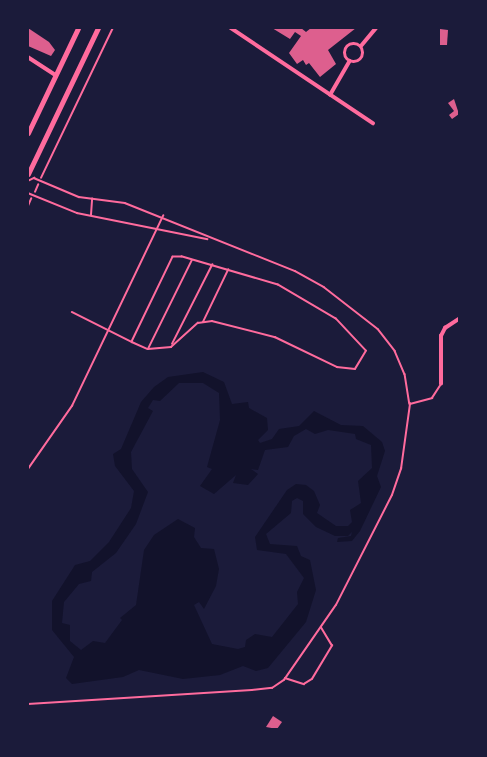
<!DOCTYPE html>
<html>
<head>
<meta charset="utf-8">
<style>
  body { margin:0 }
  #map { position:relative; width:487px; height:757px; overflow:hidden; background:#1b1b3a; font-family:"Open Sans",sans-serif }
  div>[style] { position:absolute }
  .water>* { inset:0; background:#12122b }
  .building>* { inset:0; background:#dd5f8e }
  .path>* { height:1.5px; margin:-0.75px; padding:0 0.75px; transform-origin:0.75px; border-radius:0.75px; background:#ff6b9d }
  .service>* { height:1.5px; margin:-0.75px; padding:0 0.75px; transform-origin:0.75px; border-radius:0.75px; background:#ff6b9d }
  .minor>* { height:3.5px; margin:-1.75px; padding:0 1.75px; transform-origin:1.75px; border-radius:1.75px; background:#ff6b9d }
  .minor>.ring { margin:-1.75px; padding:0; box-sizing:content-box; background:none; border:3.5px solid #ff6b9d; border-radius:50% }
  .secondary>* { height:5px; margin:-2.5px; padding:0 2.5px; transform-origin:2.5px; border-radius:2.5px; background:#ff6b9d }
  span { translate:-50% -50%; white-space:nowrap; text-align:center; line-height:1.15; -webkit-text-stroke:3.5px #1b1b3a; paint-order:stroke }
  .frame { position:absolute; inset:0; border:29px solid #1b1b3a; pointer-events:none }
</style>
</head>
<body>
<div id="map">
  <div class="water">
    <i style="clip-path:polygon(evenodd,203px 372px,224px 382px,232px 404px,248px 402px,249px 408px,267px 418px,268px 430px,258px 440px,260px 443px,272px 439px,279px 429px,299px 426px,314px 411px,341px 425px,363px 426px,382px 442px,385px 451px,377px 476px,381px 487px,360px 531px,352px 541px,337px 542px,338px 538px,351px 536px,352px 532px,348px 536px,335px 536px,316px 527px,303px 514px,303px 501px,297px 498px,292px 501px,291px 513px,266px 534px,270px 544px,297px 546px,301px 556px,310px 560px,316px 590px,306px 622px,268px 668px,256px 671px,243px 666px,220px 675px,183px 679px,139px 670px,123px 677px,72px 684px,66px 678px,74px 657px,52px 630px,52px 601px,75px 565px,90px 561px,109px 542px,131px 508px,134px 491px,115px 466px,113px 454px,121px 449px,141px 402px,154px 387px,168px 377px,203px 372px,179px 383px,203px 383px,219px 393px,220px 420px,207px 467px,212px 469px,200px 486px,214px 494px,236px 475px,233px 483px,248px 485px,258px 474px,251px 469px,258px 470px,265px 450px,288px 447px,294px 436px,306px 429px,315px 434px,328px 430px,355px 434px,356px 439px,371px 445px,372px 468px,358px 481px,361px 503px,350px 510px,352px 522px,348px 526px,336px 526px,317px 513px,320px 505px,314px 491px,306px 485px,296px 484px,287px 490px,255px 537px,257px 550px,286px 554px,304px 578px,297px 592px,298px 604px,272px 637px,255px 634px,246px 640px,245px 647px,238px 649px,212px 644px,194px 605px,199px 602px,204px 609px,216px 586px,219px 569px,214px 549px,201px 548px,194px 537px,195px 528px,178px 519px,154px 535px,144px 550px,136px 605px,120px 618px,122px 620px,105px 643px,93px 641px,81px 650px,70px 641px,70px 625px,62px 623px,64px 602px,79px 584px,91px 581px,92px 572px,116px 553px,136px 524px,148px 492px,132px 469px,131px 452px,153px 411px,148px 408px,153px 400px,160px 401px,179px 383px)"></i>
  </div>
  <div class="building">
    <i style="clip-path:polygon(28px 28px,49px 42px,55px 50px,51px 56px,28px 46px)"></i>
    <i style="clip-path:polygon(272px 28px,301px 28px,306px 32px,311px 28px,356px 28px,328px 50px,336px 64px,320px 77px,309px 63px,306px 65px,303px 60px,297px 64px,289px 53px,301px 36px,295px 32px,290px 39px)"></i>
    <i style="clip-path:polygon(440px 29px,448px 30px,447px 45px,440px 45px)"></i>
    <i style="clip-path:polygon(454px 99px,459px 114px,452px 119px,449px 115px,454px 111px,448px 103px)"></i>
    <i style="clip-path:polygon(273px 716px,282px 722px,277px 729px,266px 727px)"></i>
  </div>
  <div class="path">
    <i style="left:41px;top:178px;width:166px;rotate:-64.4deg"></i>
    <i style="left:35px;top:192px;width:8px;rotate:-67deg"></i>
    <i style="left:28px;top:206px;width:8px;rotate:-67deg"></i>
  </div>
  <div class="service">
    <i style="left:28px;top:181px;width:7px;rotate:-27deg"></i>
    <i style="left:34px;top:178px;width:49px;rotate:22.9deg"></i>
    <i style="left:79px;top:197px;width:46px;rotate:7.4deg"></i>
    <i style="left:125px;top:203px;width:183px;rotate:21.8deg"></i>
    <i style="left:295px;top:271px;width:33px;rotate:29deg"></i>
    <i style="left:324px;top:287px;width:68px;rotate:37.9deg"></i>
    <i style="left:378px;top:329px;width:28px;rotate:52deg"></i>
    <i style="left:395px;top:351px;width:25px;rotate:67deg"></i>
    <i style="left:405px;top:374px;width:30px;rotate:81deg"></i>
    <i style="left:410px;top:404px;width:23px;rotate:-15deg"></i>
    <i style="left:432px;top:398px;width:17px;rotate:-57deg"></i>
    <i style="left:28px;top:193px;width:53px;rotate:22.2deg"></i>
    <i style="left:77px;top:213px;width:133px;rotate:11.3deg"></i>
    <i style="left:91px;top:215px;width:16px;rotate:-86deg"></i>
    <i style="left:72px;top:312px;width:67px;rotate:26.6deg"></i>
    <i style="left:132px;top:342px;width:17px;rotate:24deg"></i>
    <i style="left:148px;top:349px;width:23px;rotate:-5deg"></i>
    <i style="left:171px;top:347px;width:36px;rotate:-42deg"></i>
    <i style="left:198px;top:323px;width:14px;rotate:-8deg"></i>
    <i style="left:212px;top:321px;width:65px;rotate:14.3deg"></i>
    <i style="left:275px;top:337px;width:69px;rotate:25.8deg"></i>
    <i style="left:337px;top:367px;width:18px;rotate:6deg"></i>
    <i style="left:355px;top:369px;width:21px;rotate:-59deg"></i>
    <i style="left:366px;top:351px;width:44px;rotate:-133.2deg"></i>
    <i style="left:336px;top:319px;width:67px;rotate:-149.6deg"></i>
    <i style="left:278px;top:285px;width:100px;rotate:-163.7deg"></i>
    <i style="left:182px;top:257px;width:9px;rotate:180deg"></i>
    <i style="left:173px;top:257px;width:94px;rotate:115.8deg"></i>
    <i style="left:203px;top:322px;width:58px;rotate:-64.3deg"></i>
    <i style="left:172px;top:344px;width:89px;rotate:-63.1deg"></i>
    <i style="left:148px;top:349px;width:99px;rotate:-63.7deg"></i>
    <i style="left:28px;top:469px;width:77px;rotate:-55.1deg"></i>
    <i style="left:72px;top:406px;width:211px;rotate:-64.4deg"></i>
    <i style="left:285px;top:678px;width:20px;rotate:18deg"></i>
    <i style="left:304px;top:684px;width:9px;rotate:-32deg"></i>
    <i style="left:312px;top:679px;width:39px;rotate:-59deg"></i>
    <i style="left:332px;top:646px;width:21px;rotate:-121deg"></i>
    <i style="left:28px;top:704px;width:224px;rotate:-3.6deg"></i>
    <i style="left:252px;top:690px;width:20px;rotate:-6deg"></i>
    <i style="left:272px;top:688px;width:14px;rotate:-34deg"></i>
    <i style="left:284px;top:680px;width:91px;rotate:-55.3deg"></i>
    <i style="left:336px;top:605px;width:123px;rotate:-63deg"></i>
    <i style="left:392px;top:495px;width:28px;rotate:-71deg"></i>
    <i style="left:401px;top:469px;width:66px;rotate:-82.1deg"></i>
  </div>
  <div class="minor">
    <i style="left:231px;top:28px;width:171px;rotate:33.8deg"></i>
    <i class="ring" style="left:345px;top:44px;width:14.5px;height:14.5px"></i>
    <i style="left:361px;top:46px;width:23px;rotate:-50deg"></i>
    <i style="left:28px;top:57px;width:33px;rotate:33deg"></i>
    <i style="left:330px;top:95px;width:39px;rotate:-60deg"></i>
    <i style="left:441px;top:384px;width:48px;rotate:-90deg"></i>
    <i style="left:441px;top:336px;width:9px;rotate:-63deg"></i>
    <i style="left:445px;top:328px;width:17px;rotate:-33deg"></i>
  </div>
  <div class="secondary">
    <i style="left:28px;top:133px;width:116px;rotate:-64.5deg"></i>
    <i style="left:28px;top:174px;width:162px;rotate:-64.4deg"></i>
  </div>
  <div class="frame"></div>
</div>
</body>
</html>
